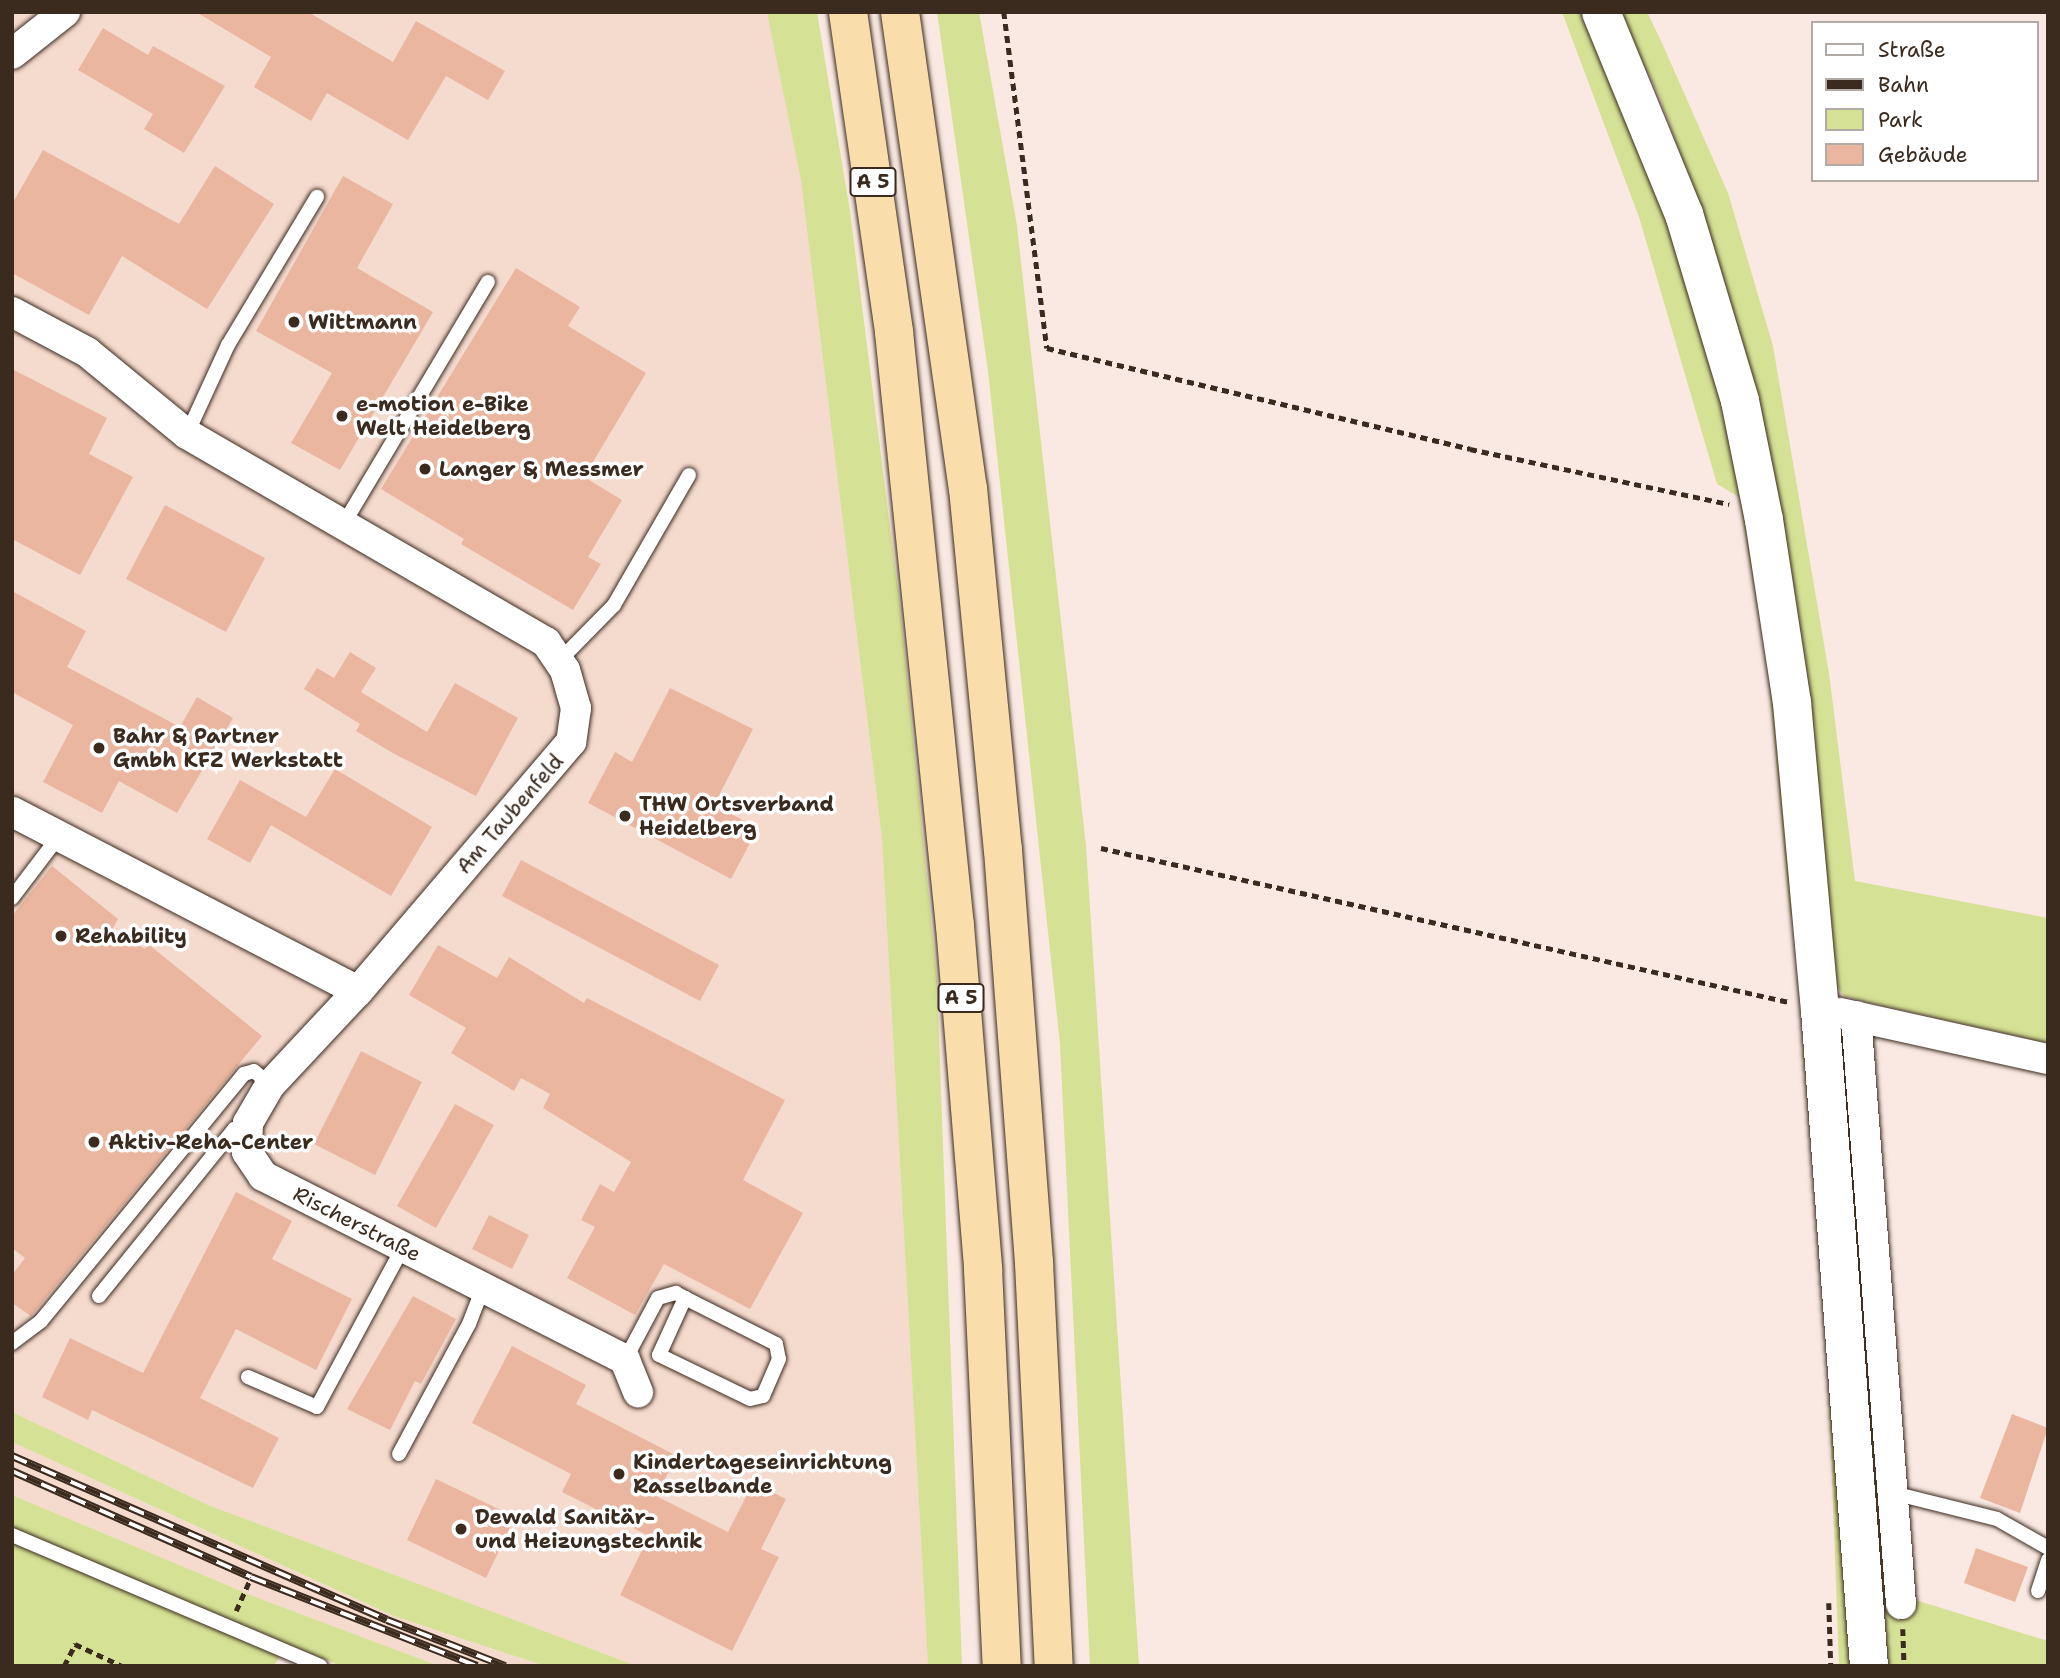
<!DOCTYPE html>
<html>
<head>
<meta charset="utf-8">
<style>
  body { margin:0 }
  #map { position:relative; width:2060px; height:1678px; overflow:hidden; background:#f9e9e2; font-family:"Shantell Sans",sans-serif }
  div>[style] { position:absolute }
  .built>* { inset:0; background:#f5dace }
  .green>* { inset:0; background:#d5e194 }
  .building>* { inset:0; background:#ebb69f }
  .path>* { height:4.5px; margin-top:-2.25px; transform-origin:0; background:repeating-linear-gradient(90deg,#3b2a1e 0 7px,transparent 0 12px) }
  .roads { filter:drop-shadow(0 0 2px #3b2a1e) drop-shadow(0 0 2px #3b2a1e) }
  .lane>* { height:14px; margin:-7px; padding:0 7px; transform-origin:7px; border-radius:7px; background:#fff }
  .street>* { height:30px; margin:-15px; padding:0 15px; transform-origin:15px; border-radius:15px; background:#fff }
  .secondary>* { height:38px; margin:-19px; padding:0 19px; transform-origin:19px; border-radius:19px; background:#fff }
  .highway>* { height:38px; margin:-19px; padding:0 19px; transform-origin:19px; border-radius:19px; background:#f9deab }
  .rail>* { height:8px; margin-top:-4px; transform-origin:0; background:repeating-linear-gradient(90deg,#fff 0 16px,#3b2a1e 0 32px); box-sizing:border-box; border-block:2px solid #3b2a1e }
  .dots>* { width:19px; height:19px; translate:-50% -50%; box-sizing:border-box; border:4px solid #fff; border-radius:50% }
  span { translate:-50% -50%; white-space:nowrap; text-align:center; line-height:1.15; -webkit-text-stroke:7px #fff; paint-order:stroke }
  .shield-label span { padding:2px 5px; background:#fff; border:2px solid; border-radius:5px; -webkit-text-stroke-width:0 }
  .shield-label { font-size:19px; color:#3b2a1e; font-weight:700 }
  .poi-label { font-size:21px; color:#3b2a1e; font-weight:700 }
  .left { translate:0 -50%; text-align:left }
  .street-label { font-size:21px; color:#3b2a1e }
  .frame { position:absolute; inset:0; border:14px solid #3b2a1e; pointer-events:none }
  .legend { position:absolute; left:1811px; top:21px; width:228px; height:161px; box-sizing:border-box; background:#fff; border:2px solid #b1aaa5; margin:0; padding:9px 12px; list-style:none; font-size:21px; color:#3b2a1e }
  .legend li { display:flex; align-items:center; gap:14px; height:35px }
  .legend b { width:35px; border:2px solid #b1aaa5 }
</style>
</head>
<body>
<div id="map">
  <div class="built">
    <i style="clip-path:polygon(12px 12px,781px 12px,882px 839px,928px 1666px,637px 1666px,208px 1505px,12px 1412px)"></i>
    <i style="clip-path:polygon(12px 1442px,394px 1616px,545px 1666px,439px 1666px,258px 1598px,12px 1495px)"></i>
  </div>
  <div class="green">
    <i style="clip-path:polygon(767px 12px,817px 12px,850px 211px,900px 606px,937px 980px,962px 1666px,928px 1666px,882px 839px,801px 180px)"></i>
    <i style="clip-path:polygon(937px 12px,979px 12px,1017px 226px,1086px 846px,1139px 1666px,1090px 1666px,1060px 1044px,988px 371px)"></i>
    <i style="clip-path:polygon(1562px 12px,1592px 12px,1708px 318px,1765px 599px,1796px 927px,1790px 914px,1768px 670px,1739px 497px,1717px 484px,1639px 217px)"></i>
    <i style="clip-path:polygon(1619px 12px,1647px 12px,1662px 43px,1728px 193px,1773px 346px,1829px 673px,1855px 881px,2048px 918px,2048px 1043px,1866px 1002px,1844px 996px,1836px 984px,1709px 232px,1660px 98px)"></i>
    <i style="clip-path:polygon(1811px 1023px,1858px 1666px,1839px 1666px,1827px 1338px,1803px 1052px)"></i>
    <i style="clip-path:polygon(1851px 1051px,1909px 1598px,2048px 1641px,2048px 1666px,1885px 1666px,1842px 1061px)"></i>
    <i style="clip-path:polygon(12px 1412px,208px 1505px,637px 1666px,545px 1666px,394px 1616px,12px 1442px)"></i>
    <i style="clip-path:polygon(12px 1495px,258px 1598px,439px 1666px,341px 1666px,287px 1644px,274px 1666px,12px 1666px)"></i>
  </div>
  <div class="building">
    <i style="clip-path:polygon(196px 12px,308px 12px,393px 62px,416px 21px,505px 71px,488px 100px,446px 76px,408px 140px,327px 93px,311px 121px,254px 87px,271px 57px)"></i>
    <i style="clip-path:polygon(103px 28px,148px 55px,153px 46px,225px 86px,184px 153px,144px 129px,153px 114px,78px 70px)"></i>
    <i style="clip-path:polygon(43px 150px,179px 224px,215px 166px,274px 204px,207px 309px,122px 256px,89px 315px,12px 273px,12px 204px)"></i>
    <i style="clip-path:polygon(343px 176px,393px 204px,357px 268px,433px 312px,340px 470px,291px 443px,332px 373px,256px 331px)"></i>
    <i style="clip-path:polygon(516px 268px,580px 307px,568px 326px,646px 373px,584px 477px,622px 500px,588px 557px,601px 564px,573px 610px,461px 544px,464px 539px,381px 489px)"></i>
    <i style="clip-path:polygon(12px 369px,107px 418px,89px 454px,133px 477px,80px 575px,12px 539px)"></i>
    <i style="clip-path:polygon(165px 505px,265px 558px,226px 632px,126px 579px)"></i>
    <i style="clip-path:polygon(12px 591px,86px 631px,67px 667px,180px 727px,197px 697px,233px 718px,177px 813px,119px 781px,102px 813px,43px 782px,73px 725px,12px 692px)"></i>
    <i style="clip-path:polygon(350px 652px,376px 668px,361px 692px,427px 732px,455px 683px,518px 718px,476px 796px,391px 752px,356px 731px,360px 724px,304px 689px,317px 668px,334px 678px)"></i>
    <i style="clip-path:polygon(670px 688px,753px 729px,714px 805px,758px 828px,731px 879px,588px 803px,615px 752px,632px 762px)"></i>
    <i style="clip-path:polygon(335px 769px,432px 827px,391px 896px,271px 825px,250px 863px,207px 839px,240px 780px,306px 817px)"></i>
    <i style="clip-path:polygon(521px 860px,719px 965px,700px 1001px,502px 896px)"></i>
    <i style="clip-path:polygon(52px 866px,118px 919px,112px 930px,145px 949px,148px 944px,262px 1036px,31px 1316px,12px 1303px,12px 1275px,25px 1258px,12px 1248px,12px 916px)"></i>
    <i style="clip-path:polygon(438px 945px,497px 978px,509px 957px,584px 1003px,587px 998px,785px 1100px,743px 1180px,803px 1213px,750px 1309px,664px 1264px,635px 1315px,567px 1278px,595px 1227px,581px 1220px,600px 1184px,614px 1192px,631px 1162px,543px 1108px,550px 1094px,521px 1078px,514px 1091px,451px 1053px,466px 1028px,409px 995px)"></i>
    <i style="clip-path:polygon(361px 1051px,422px 1082px,375px 1175px,314px 1144px)"></i>
    <i style="clip-path:polygon(455px 1104px,494px 1125px,436px 1228px,397px 1206px)"></i>
    <i style="clip-path:polygon(236px 1192px,292px 1221px,272px 1259px,352px 1299px,316px 1370px,236px 1329px,200px 1398px,279px 1438px,253px 1488px,92px 1410px,88px 1420px,42px 1397px,70px 1338px,143px 1373px)"></i>
    <i style="clip-path:polygon(489px 1215px,529px 1235px,512px 1269px,472px 1249px)"></i>
    <i style="clip-path:polygon(413px 1296px,456px 1319px,421px 1384px,415px 1381px,390px 1430px,347px 1409px)"></i>
    <i style="clip-path:polygon(512px 1346px,586px 1385px,576px 1404px,677px 1456px,656px 1496px,728px 1532px,753px 1483px,786px 1499px,761px 1549px,779px 1557px,732px 1651px,620px 1595px,649px 1536px,562px 1492px,571px 1474px,472px 1423px)"></i>
    <i style="clip-path:polygon(2012px 1414px,2048px 1428px,2020px 1513px,1980px 1498px)"></i>
    <i style="clip-path:polygon(436px 1479px,515px 1517px,486px 1578px,407px 1540px)"></i>
    <i style="clip-path:polygon(1976px 1548px,2028px 1567px,2015px 1602px,1964px 1583px)"></i>
  </div>
  <div class="path">
    <i style="left:1004px;top:12px;width:339px;rotate:82.7deg"></i>
    <i style="left:1047px;top:348px;width:435px;rotate:13.4deg"></i>
    <i style="left:1470px;top:449px;width:265px;rotate:12deg"></i>
    <i style="left:1101px;top:848px;width:705px;rotate:12.62deg"></i>
    <i style="left:1829px;top:1603px;width:63px;rotate:88.2deg"></i>
    <i style="left:236px;top:1611px;width:37px;rotate:-66deg"></i>
    <i style="left:1903px;top:1629px;width:37px;rotate:88deg"></i>
    <i style="left:64px;top:1666px;width:25px;rotate:-63deg"></i>
    <i style="left:75px;top:1644px;width:52px;rotate:25.1deg"></i>
  </div>
  <div class="roads">
    <div class="lane">
      <i style="left:187px;top:434px;width:98px;rotate:-65.3deg"></i>
      <i style="left:228px;top:345px;width:173px;rotate:-59deg"></i>
      <i style="left:343px;top:525px;width:283px;rotate:-59.2deg"></i>
      <i style="left:559px;top:661px;width:78px;rotate:-45.5deg"></i>
      <i style="left:614px;top:605px;width:150px;rotate:-60deg"></i>
      <i style="left:12px;top:898px;width:78px;rotate:-52.8deg"></i>
      <i style="left:99px;top:1296px;width:215px;rotate:-51deg"></i>
      <i style="left:234px;top:1129px;width:15px;rotate:-23deg"></i>
      <i style="left:12px;top:1343px;width:36px;rotate:-37deg"></i>
      <i style="left:41px;top:1321px;width:320px;rotate:-50.6deg"></i>
      <i style="left:244px;top:1074px;width:10px;rotate:-17deg"></i>
      <i style="left:254px;top:1071px;width:21px;rotate:41deg"></i>
      <i style="left:625px;top:1360px;width:70px;rotate:-62deg"></i>
      <i style="left:658px;top:1298px;width:19px;rotate:-16deg"></i>
      <i style="left:676px;top:1293px;width:10px;rotate:29deg"></i>
      <i style="left:685px;top:1298px;width:102px;rotate:26.8deg"></i>
      <i style="left:776px;top:1344px;width:15px;rotate:79deg"></i>
      <i style="left:779px;top:1359px;width:40px;rotate:113.4deg"></i>
      <i style="left:763px;top:1396px;width:13px;rotate:167deg"></i>
      <i style="left:750px;top:1399px;width:101px;rotate:-154.2deg"></i>
      <i style="left:659px;top:1355px;width:63px;rotate:-65.5deg"></i>
      <i style="left:248px;top:1377px;width:75px;rotate:23.5deg"></i>
      <i style="left:317px;top:1407px;width:182px;rotate:-61.7deg"></i>
      <i style="left:399px;top:1454px;width:148px;rotate:-61.7deg"></i>
      <i style="left:469px;top:1324px;width:40px;rotate:-69deg"></i>
      <i style="left:1893px;top:1493px;width:107px;rotate:14deg"></i>
      <i style="left:1997px;top:1519px;width:59px;rotate:29.6deg"></i>
      <i style="left:12px;top:1535px;width:335px;rotate:23deg"></i>
      <i style="left:2038px;top:1591px;width:33px;rotate:-72deg"></i>
    </div>
    <div class="street">
      <i style="left:12px;top:54px;width:68px;rotate:-38.4deg"></i>
      <i style="left:12px;top:312px;width:85px;rotate:28.1deg"></i>
      <i style="left:87px;top:352px;width:129px;rotate:39.4deg"></i>
      <i style="left:187px;top:434px;width:415px;rotate:30.1deg"></i>
      <i style="left:546px;top:642px;width:34px;rotate:56deg"></i>
      <i style="left:565px;top:670px;width:40px;rotate:74deg"></i>
      <i style="left:576px;top:708px;width:34px;rotate:98deg"></i>
      <i style="left:571px;top:742px;width:328px;rotate:130.5deg"></i>
      <i style="left:358px;top:991px;width:390px;rotate:-152.6deg"></i>
      <i style="left:358px;top:991px;width:129px;rotate:133.1deg"></i>
      <i style="left:270px;top:1085px;width:44px;rotate:120.1deg"></i>
      <i style="left:248px;top:1123px;width:29px;rotate:92deg"></i>
      <i style="left:247px;top:1152px;width:29px;rotate:56deg"></i>
      <i style="left:263px;top:1176px;width:406px;rotate:26.9deg"></i>
      <i style="left:625px;top:1360px;width:35px;rotate:68deg"></i>
      <i style="left:1840px;top:1013px;width:213px;rotate:12.5deg"></i>
      <i style="left:1856px;top:1016px;width:590px;rotate:85.62deg"></i>
    </div>
    <div class="secondary">
      <i style="left:1601px;top:12px;width:218px;rotate:67.7deg"></i>
      <i style="left:1684px;top:214px;width:195px;rotate:73.3deg"></i>
      <i style="left:1740px;top:401px;width:121px;rotate:78.6deg"></i>
      <i style="left:1764px;top:520px;width:185px;rotate:81.3deg"></i>
      <i style="left:1792px;top:703px;width:308px;rotate:84.8deg"></i>
      <i style="left:1820px;top:1010px;width:658px;rotate:85.73deg"></i>
    </div>
    <div class="highway">
      <i style="left:848px;top:12px;width:323px;rotate:81.8deg"></i>
      <i style="left:894px;top:332px;width:597px;rotate:84.14deg"></i>
      <i style="left:955px;top:926px;width:344px;rotate:85.3deg"></i>
      <i style="left:983px;top:1269px;width:397px;rotate:87.3deg"></i>
      <i style="left:900px;top:12px;width:481px;rotate:81.9deg"></i>
      <i style="left:968px;top:488px;width:364px;rotate:84.5deg"></i>
      <i style="left:1003px;top:850px;width:414px;rotate:85.7deg"></i>
      <i style="left:1034px;top:1263px;width:403px;rotate:87.2deg"></i>
    </div>
  </div>
  <div class="rail">
    <i style="left:12px;top:1456px;width:409px;rotate:23.6deg"></i>
    <i style="left:387px;top:1620px;width:127px;rotate:21.3deg"></i>
    <i style="left:12px;top:1471px;width:261px;rotate:23.9deg"></i>
    <i style="left:251px;top:1577px;width:243px;rotate:21.5deg"></i>
  </div>
  <div class="dots">
    <i style="left:294px;top:322px;background:#3b2a1e"></i>
    <i style="left:342px;top:416px;background:#3b2a1e"></i>
    <i style="left:425px;top:469px;background:#3b2a1e"></i>
    <i style="left:99px;top:748px;background:#3b2a1e"></i>
    <i style="left:625px;top:816px;background:#3b2a1e"></i>
    <i style="left:61px;top:936px;background:#3b2a1e"></i>
    <i style="left:94px;top:1142px;background:#3b2a1e"></i>
    <i style="left:619px;top:1474px;background:#3b2a1e"></i>
    <i style="left:461px;top:1529px;background:#3b2a1e"></i>
  </div>
  <div class="shield-label">
    <span style="left:873px;top:182px">A 5</span>
    <span style="left:961px;top:998px">A 5</span>
  </div>
  <div class="poi-label">
    <span class="left" style="left:308px;top:322px">Wittmann</span>
    <span class="left" style="left:356px;top:416px">e-motion e-Bike<br>Welt Heidelberg</span>
    <span class="left" style="left:439px;top:469px">Langer &amp; Messmer</span>
    <span class="left" style="left:113px;top:748px">Bahr &amp; Partner<br>Gmbh KFZ Werkstatt</span>
    <span class="left" style="left:639px;top:816px">THW Ortsverband<br>Heidelberg</span>
    <span class="left" style="left:75px;top:936px">Rehability</span>
    <span class="left" style="left:108px;top:1142px">Aktiv-Reha-Center</span>
    <span class="left" style="left:633px;top:1474px">Kindertageseinrichtung<br>Rasselbande</span>
    <span class="left" style="left:475px;top:1529px">Dewald Sanitär-<br>und Heizungstechnik</span>
  </div>
  <div class="street-label">
    <span style="left:510px;top:814px;rotate:-49deg">Am Taubenfeld</span>
    <span style="left:357px;top:1224px;rotate:27deg">Rischerstraße</span>
  </div>
  <div class="frame"></div>
  <ul class="legend">
  <li><b style="height:9px;background:#fff"></b>Straße</li>
  <li><b style="height:9px;background:#3b2a1e"></b>Bahn</li>
  <li><b style="height:19px;background:#d5e194"></b>Park</li>
  <li><b style="height:19px;background:#ebb69f"></b>Gebäude</li>
  </ul>
</div>
</body>
</html>
